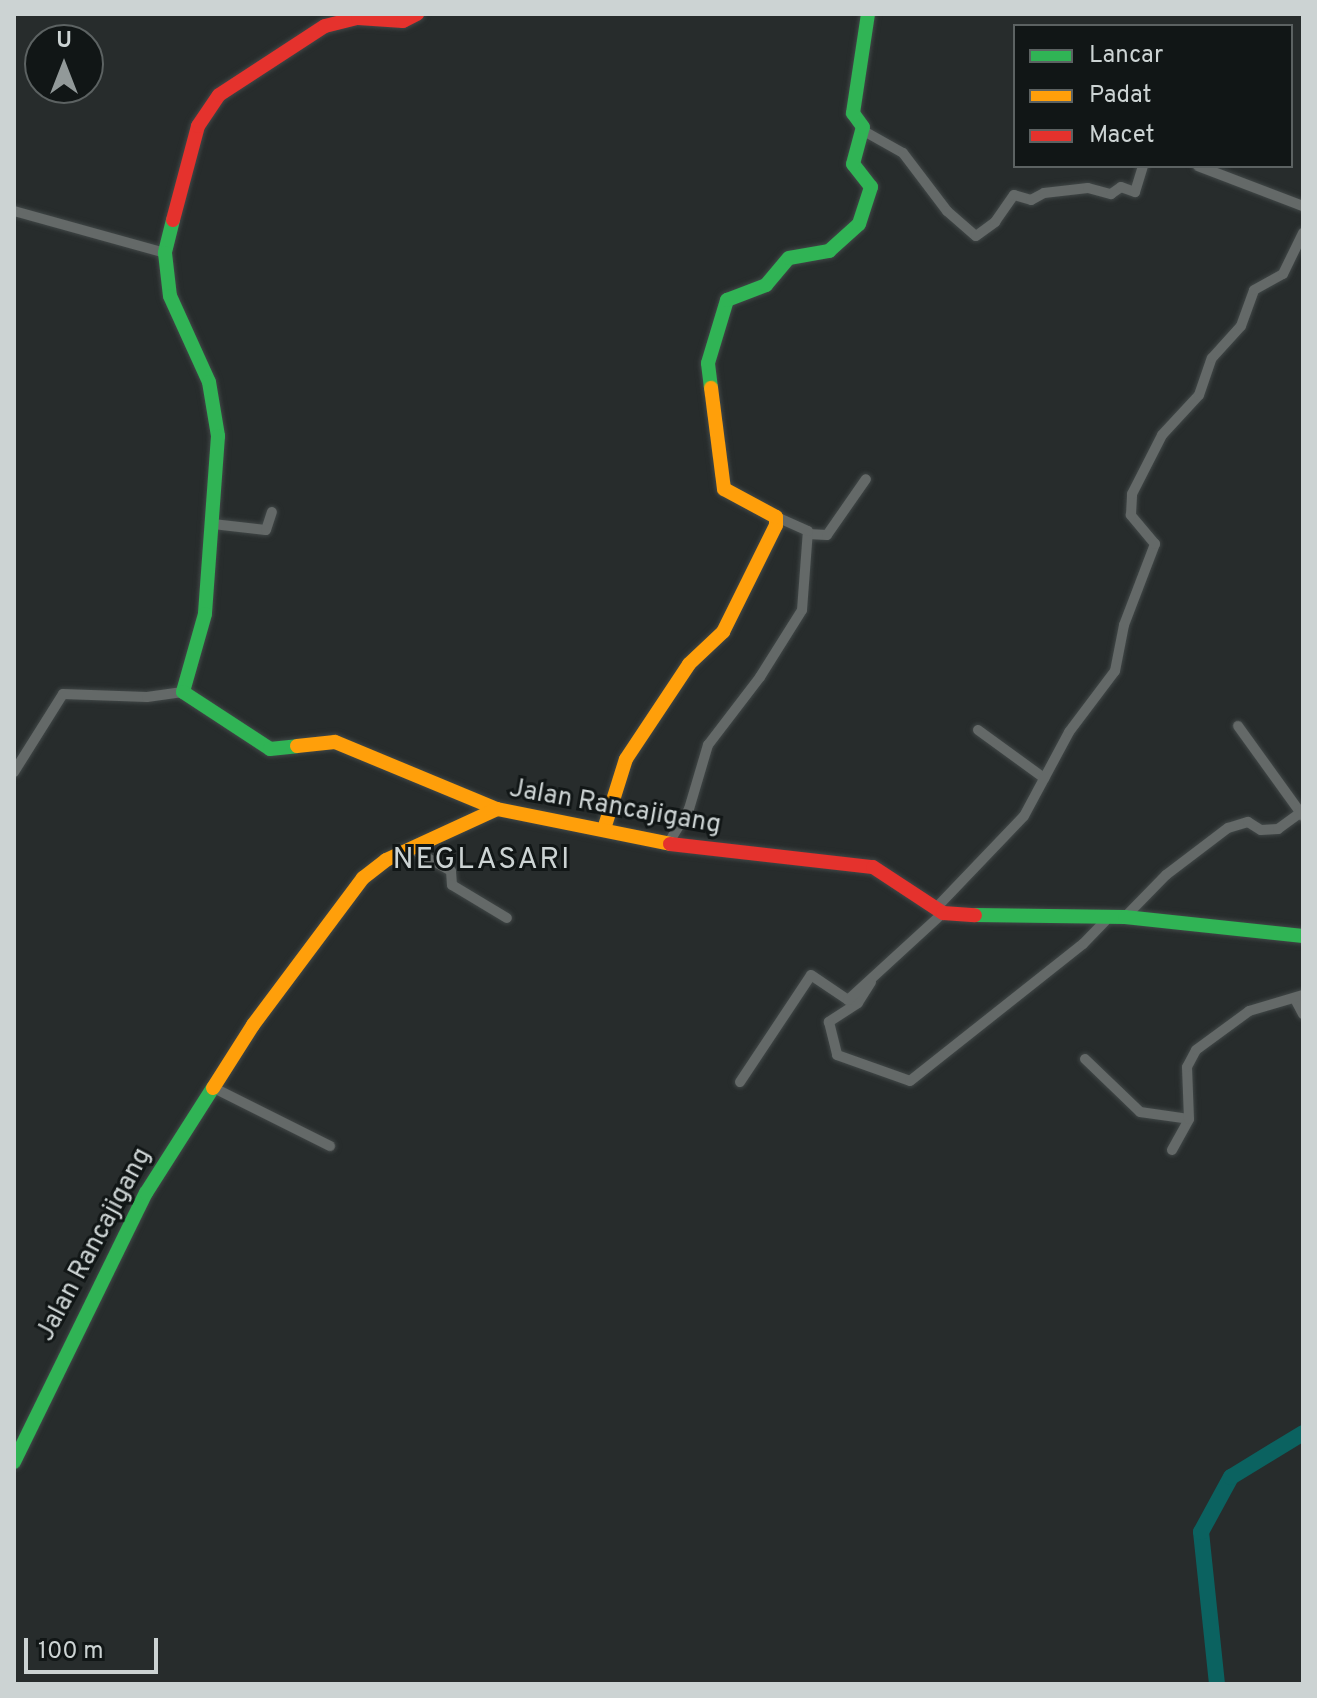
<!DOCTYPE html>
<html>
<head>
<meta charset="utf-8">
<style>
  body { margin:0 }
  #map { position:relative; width:1317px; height:1698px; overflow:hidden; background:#272c2c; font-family:Overpass,sans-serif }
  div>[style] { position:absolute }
  .river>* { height:16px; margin:-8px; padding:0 8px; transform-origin:8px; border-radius:8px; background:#0b6260 }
  .roads { filter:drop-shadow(0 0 2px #414747) drop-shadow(0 0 2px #414747) }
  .street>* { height:10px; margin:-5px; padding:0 5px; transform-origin:5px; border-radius:5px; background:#646968 }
  .fast>* { height:14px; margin:-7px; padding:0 7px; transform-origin:7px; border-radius:7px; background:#30b455 }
  .slow>* { height:14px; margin:-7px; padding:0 7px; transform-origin:7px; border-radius:7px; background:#ff9f0a }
  .jam>* { height:14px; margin:-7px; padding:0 7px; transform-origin:7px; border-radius:7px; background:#e5322d }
  span { translate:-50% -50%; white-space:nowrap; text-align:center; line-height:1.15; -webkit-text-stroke:6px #111616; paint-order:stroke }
  .street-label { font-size:26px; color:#ccd3d3 }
  .quarter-label { font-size:30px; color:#ccd3d3; letter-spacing:2px }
  .frame { position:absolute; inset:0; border:16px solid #ccd3d3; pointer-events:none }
  .legend { position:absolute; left:1013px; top:24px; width:280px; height:144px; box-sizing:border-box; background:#111616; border:2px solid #5c6262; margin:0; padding:10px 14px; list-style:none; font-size:24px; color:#ccd3d3 }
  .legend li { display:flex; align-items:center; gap:16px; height:40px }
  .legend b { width:40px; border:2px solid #5c6262 }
  .north { position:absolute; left:24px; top:24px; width:80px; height:80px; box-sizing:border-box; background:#111616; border:2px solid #5c6262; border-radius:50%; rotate:0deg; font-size:22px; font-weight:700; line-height:32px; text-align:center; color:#ccd3d3 }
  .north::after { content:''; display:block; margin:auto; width:28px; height:36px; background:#929999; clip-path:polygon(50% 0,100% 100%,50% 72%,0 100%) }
  .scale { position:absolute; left:24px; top:1638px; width:134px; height:36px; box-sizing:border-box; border:4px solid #ccd3d3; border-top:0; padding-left:10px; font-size:24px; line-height:28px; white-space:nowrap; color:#ccd3d3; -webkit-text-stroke:6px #111616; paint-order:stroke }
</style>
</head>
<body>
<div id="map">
  <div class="river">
    <i style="left:1217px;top:1684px;width:153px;rotate:-96deg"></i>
    <i style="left:1201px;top:1532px;width:63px;rotate:-61.4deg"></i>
    <i style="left:1231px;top:1477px;width:84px;rotate:-31.4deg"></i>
  </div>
  <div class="roads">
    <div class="street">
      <i style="left:862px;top:130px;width:47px;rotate:29.3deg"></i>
      <i style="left:903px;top:153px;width:73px;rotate:52.8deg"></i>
      <i style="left:947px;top:211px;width:38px;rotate:41deg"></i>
      <i style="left:976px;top:236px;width:24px;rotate:-36deg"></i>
      <i style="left:995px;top:222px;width:33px;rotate:-55deg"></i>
      <i style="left:1014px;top:195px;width:18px;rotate:16deg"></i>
      <i style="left:1031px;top:200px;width:15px;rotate:-28deg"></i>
      <i style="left:1044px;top:193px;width:44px;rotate:-6.5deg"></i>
      <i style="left:1088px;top:188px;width:24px;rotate:15deg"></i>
      <i style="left:1111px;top:194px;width:12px;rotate:-35deg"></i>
      <i style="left:1121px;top:187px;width:15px;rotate:20deg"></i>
      <i style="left:1135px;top:192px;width:27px;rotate:-73deg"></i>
      <i style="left:1198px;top:166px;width:112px;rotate:20.9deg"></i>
      <i style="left:14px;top:211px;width:157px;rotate:15.5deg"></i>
      <i style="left:213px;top:524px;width:53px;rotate:6.5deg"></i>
      <i style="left:266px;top:530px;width:19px;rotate:-72deg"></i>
      <i style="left:808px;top:534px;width:19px;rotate:3deg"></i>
      <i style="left:827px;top:535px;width:68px;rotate:-55.1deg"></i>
      <i style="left:1238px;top:726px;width:111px;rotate:54.2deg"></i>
      <i style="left:978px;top:730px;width:82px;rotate:36deg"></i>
      <i style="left:14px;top:772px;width:92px;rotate:-57.9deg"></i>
      <i style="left:63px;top:694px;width:84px;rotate:2deg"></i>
      <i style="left:147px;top:697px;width:36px;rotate:-8deg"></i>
      <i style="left:668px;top:844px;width:41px;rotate:-59deg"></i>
      <i style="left:689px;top:809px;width:67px;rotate:-73.5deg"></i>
      <i style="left:708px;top:745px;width:86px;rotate:-52.6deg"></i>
      <i style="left:760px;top:677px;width:79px;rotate:-57.9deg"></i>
      <i style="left:802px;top:610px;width:79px;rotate:-85.7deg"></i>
      <i style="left:808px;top:531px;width:35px;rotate:-156deg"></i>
      <i style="left:410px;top:848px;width:47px;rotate:29.3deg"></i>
      <i style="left:451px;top:871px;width:14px;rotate:86deg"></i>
      <i style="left:452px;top:885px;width:64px;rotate:31deg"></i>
      <i style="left:936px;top:908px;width:127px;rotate:-46.3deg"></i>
      <i style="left:1024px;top:816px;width:95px;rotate:-61.8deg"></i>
      <i style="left:1069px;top:732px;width:76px;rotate:-53deg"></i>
      <i style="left:1115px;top:671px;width:47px;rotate:-78.9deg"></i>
      <i style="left:1124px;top:625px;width:87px;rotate:-69.1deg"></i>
      <i style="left:1155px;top:544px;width:38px;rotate:-130deg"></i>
      <i style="left:1131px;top:515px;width:21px;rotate:-87deg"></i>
      <i style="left:1132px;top:494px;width:66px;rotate:-63deg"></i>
      <i style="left:1162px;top:435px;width:54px;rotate:-47.2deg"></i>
      <i style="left:1199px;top:395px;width:39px;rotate:-71deg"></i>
      <i style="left:1212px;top:358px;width:43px;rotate:-47.8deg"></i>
      <i style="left:1241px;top:326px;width:38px;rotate:-70deg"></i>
      <i style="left:1254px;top:290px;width:33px;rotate:-29deg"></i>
      <i style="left:1283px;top:274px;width:46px;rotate:-64deg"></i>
      <i style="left:1125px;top:917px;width:59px;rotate:-45.7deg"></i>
      <i style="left:1166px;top:875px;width:78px;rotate:-37.2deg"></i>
      <i style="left:1228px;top:828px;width:21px;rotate:-17deg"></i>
      <i style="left:1248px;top:822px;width:15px;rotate:32deg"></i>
      <i style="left:1261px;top:830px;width:17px;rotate:-3deg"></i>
      <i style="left:1278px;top:829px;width:31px;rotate:-36deg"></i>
      <i style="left:871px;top:982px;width:25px;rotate:122deg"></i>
      <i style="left:858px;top:1003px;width:35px;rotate:147deg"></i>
      <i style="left:829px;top:1022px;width:34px;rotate:76deg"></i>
      <i style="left:837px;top:1055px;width:77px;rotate:19.6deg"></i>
      <i style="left:910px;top:1081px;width:221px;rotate:-38.4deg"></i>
      <i style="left:1083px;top:944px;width:39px;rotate:-46deg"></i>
      <i style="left:1296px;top:1001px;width:15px;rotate:62deg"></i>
      <i style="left:1085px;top:1059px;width:76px;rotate:43.9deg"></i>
      <i style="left:1140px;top:1112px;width:49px;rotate:8.1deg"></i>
      <i style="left:740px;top:1082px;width:128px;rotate:-56.4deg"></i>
      <i style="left:811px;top:975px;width:45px;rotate:34deg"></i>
      <i style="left:848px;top:1000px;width:129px;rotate:-42.5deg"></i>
      <i style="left:212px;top:1087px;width:132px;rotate:26.6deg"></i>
      <i style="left:1172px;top:1150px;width:35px;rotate:-61deg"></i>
      <i style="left:1189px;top:1119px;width:52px;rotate:-92.2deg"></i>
      <i style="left:1187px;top:1067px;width:19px;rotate:-62deg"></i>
      <i style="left:1196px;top:1050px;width:66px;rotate:-36.3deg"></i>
      <i style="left:1249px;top:1011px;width:56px;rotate:-16.5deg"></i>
    </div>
    <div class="fast">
      <i style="left:173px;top:220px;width:34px;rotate:104deg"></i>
      <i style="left:165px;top:253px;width:43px;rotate:83.4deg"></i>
      <i style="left:170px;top:296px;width:94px;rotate:65.6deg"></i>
      <i style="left:209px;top:382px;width:55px;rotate:80.5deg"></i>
      <i style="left:218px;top:436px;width:178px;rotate:94.2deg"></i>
      <i style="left:205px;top:614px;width:81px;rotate:105.8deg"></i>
      <i style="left:183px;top:692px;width:104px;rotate:33.2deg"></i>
      <i style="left:270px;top:749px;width:27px;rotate:-6deg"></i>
      <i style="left:711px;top:388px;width:25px;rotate:-97deg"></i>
      <i style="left:708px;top:363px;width:66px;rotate:-73.2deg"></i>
      <i style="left:727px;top:300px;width:42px;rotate:-21deg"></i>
      <i style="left:766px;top:285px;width:35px;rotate:-50deg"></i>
      <i style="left:789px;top:258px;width:41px;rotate:-9.9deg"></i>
      <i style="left:829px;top:251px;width:40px;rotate:-42deg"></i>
      <i style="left:859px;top:224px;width:39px;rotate:-72deg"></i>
      <i style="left:871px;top:187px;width:29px;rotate:-128deg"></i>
      <i style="left:853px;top:164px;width:38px;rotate:-75deg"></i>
      <i style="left:863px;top:127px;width:17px;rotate:-126deg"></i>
      <i style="left:853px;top:113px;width:100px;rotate:-81.4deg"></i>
      <i style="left:975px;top:915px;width:150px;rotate:0.8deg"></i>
      <i style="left:1125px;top:917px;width:179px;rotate:6.1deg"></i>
      <i style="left:14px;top:1462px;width:300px;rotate:-63.9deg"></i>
      <i style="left:146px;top:1193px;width:125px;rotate:-57.5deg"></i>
    </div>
    <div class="slow">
      <i style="left:297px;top:746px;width:38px;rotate:-6deg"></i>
      <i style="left:335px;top:742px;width:175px;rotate:22.5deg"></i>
      <i style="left:604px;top:829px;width:73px;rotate:-72.6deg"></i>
      <i style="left:626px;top:759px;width:114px;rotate:-56.4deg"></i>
      <i style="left:689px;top:664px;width:47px;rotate:-43.3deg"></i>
      <i style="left:723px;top:632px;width:119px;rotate:-63.6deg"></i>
      <i style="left:776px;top:525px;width:8px;rotate:-90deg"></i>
      <i style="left:776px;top:517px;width:59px;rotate:-151.7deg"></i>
      <i style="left:724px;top:489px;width:102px;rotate:-97.3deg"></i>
      <i style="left:213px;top:1088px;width:75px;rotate:-57.6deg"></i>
      <i style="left:253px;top:1025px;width:184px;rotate:-53.2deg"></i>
      <i style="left:363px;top:878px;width:29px;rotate:-38deg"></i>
      <i style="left:386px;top:860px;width:122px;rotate:-24.7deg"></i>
      <i style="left:497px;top:809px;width:177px;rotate:11.4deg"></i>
    </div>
    <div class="jam">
      <i style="left:173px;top:220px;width:97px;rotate:-75.1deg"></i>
      <i style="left:198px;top:126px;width:37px;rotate:-56deg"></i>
      <i style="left:219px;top:95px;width:126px;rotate:-33.1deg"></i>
      <i style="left:325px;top:26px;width:34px;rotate:-14deg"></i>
      <i style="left:358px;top:18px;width:45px;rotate:3.8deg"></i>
      <i style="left:403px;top:21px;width:16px;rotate:-27deg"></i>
      <i style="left:670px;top:844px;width:204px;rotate:6.5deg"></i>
      <i style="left:873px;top:867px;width:84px;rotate:33.3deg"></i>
      <i style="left:943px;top:913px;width:32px;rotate:4deg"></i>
    </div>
  </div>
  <div class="street-label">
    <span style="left:615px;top:808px;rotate:10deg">Jalan Rancajigang</span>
    <span style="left:95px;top:1245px;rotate:-62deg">Jalan Rancajigang</span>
  </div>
  <div class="quarter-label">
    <span style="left:482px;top:861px">NEGLASARI</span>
  </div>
  <div class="frame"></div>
  <ul class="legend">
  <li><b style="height:10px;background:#30b455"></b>Lancar</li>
  <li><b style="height:10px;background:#ff9f0a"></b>Padat</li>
  <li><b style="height:10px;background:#e5322d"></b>Macet</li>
  </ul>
  <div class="north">U</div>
  <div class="scale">100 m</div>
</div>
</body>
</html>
